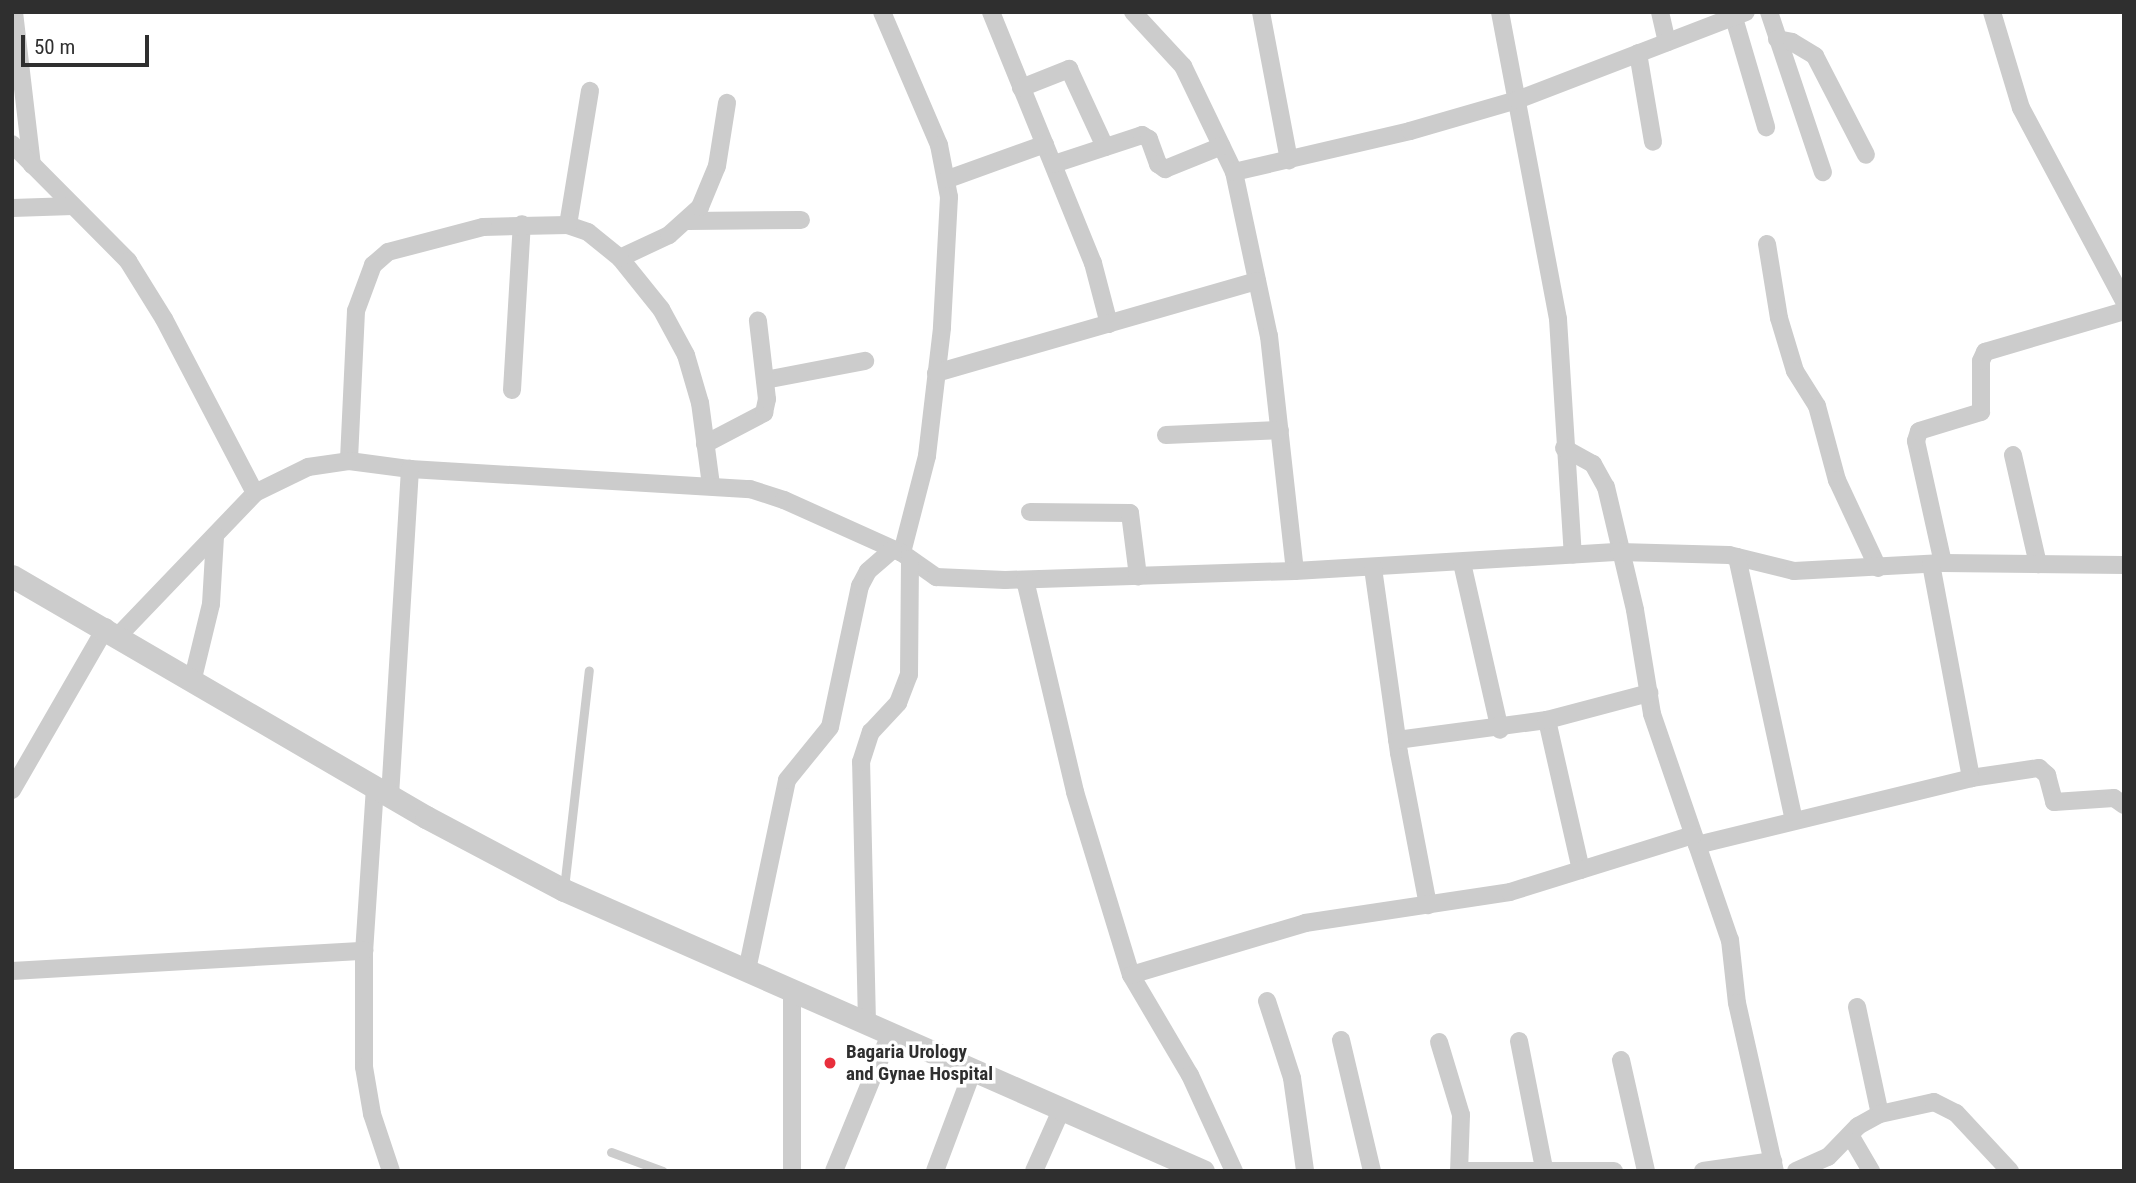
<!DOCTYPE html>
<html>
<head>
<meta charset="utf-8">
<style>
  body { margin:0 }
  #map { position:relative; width:2136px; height:1183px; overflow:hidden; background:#fff; font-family:"Roboto Condensed",sans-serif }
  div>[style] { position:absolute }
  .service>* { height:9px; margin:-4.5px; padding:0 4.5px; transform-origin:4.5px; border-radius:4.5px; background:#ccc }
  .minor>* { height:18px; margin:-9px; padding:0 9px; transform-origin:9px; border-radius:9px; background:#ccc }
  .tertiary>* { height:23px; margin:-11.5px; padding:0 11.5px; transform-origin:11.5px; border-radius:11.5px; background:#ccc }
  .dots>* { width:19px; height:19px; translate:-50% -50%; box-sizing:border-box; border:4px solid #fff; border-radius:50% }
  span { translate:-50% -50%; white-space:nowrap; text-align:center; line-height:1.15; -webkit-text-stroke:7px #fff; paint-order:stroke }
  .poi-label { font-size:19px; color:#2f2f2f; font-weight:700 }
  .left { translate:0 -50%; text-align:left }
  .frame { position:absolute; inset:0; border:14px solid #2f2f2f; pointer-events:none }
  .scale { position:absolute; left:21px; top:35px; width:128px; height:32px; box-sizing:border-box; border:4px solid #2f2f2f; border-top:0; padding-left:9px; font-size:21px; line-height:24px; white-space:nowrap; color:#2f2f2f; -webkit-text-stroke:5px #fff; paint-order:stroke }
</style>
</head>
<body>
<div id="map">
  <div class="service">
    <i style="left:564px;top:888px;width:219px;rotate:-83.5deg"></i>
    <i style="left:611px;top:1152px;width:55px;rotate:20.1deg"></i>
  </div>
  <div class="minor">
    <i style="left:14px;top:12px;width:154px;rotate:83.3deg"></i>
    <i style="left:882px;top:12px;width:145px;rotate:66.8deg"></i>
    <i style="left:939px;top:145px;width:53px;rotate:79.1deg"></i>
    <i style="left:949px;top:197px;width:131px;rotate:93.1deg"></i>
    <i style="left:942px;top:328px;width:129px;rotate:96.7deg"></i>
    <i style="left:927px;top:456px;width:100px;rotate:104.5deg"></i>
    <i style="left:991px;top:12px;width:271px;rotate:67.9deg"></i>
    <i style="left:1093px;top:263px;width:63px;rotate:75.3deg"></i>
    <i style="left:1133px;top:12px;width:74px;rotate:47.2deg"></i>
    <i style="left:1183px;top:66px;width:118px;rotate:64.3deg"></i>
    <i style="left:1234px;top:172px;width:168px;rotate:78deg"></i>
    <i style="left:1269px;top:336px;width:236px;rotate:83.7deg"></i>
    <i style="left:1261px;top:12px;width:151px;rotate:79.3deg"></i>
    <i style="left:1500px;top:12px;width:312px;rotate:79.3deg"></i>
    <i style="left:1558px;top:319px;width:236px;rotate:86.4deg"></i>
    <i style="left:1660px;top:12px;width:31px;rotate:77deg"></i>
    <i style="left:1769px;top:12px;width:169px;rotate:71.4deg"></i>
    <i style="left:1992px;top:12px;width:100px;rotate:73.2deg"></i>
    <i style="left:2021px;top:108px;width:219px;rotate:61.9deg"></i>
    <i style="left:1734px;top:18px;width:114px;rotate:73.6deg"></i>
    <i style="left:1777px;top:39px;width:15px;rotate:11deg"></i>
    <i style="left:1792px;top:42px;width:27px;rotate:31deg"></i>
    <i style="left:1815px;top:56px;width:111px;rotate:62.7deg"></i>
    <i style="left:1638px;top:53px;width:90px;rotate:80.4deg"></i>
    <i style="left:1021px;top:88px;width:52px;rotate:-21.6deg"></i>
    <i style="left:1069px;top:69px;width:86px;rotate:65.2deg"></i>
    <i style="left:12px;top:144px;width:165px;rotate:45.2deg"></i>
    <i style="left:128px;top:261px;width:68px;rotate:58.2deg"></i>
    <i style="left:164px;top:319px;width:196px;rotate:62.4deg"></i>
    <i style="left:1054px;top:164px;width:93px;rotate:-18.2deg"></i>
    <i style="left:1142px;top:135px;width:8px;rotate:30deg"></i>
    <i style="left:1149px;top:139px;width:27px;rotate:70deg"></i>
    <i style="left:1158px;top:164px;width:9px;rotate:36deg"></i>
    <i style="left:1165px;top:169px;width:61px;rotate:-22deg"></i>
    <i style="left:1234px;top:172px;width:181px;rotate:-13.1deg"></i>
    <i style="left:1410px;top:131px;width:111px;rotate:-16.2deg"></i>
    <i style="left:1517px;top:100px;width:245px;rotate:-21deg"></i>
    <i style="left:948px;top:179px;width:103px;rotate:-19.8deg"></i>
    <i style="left:12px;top:208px;width:61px;rotate:-1.9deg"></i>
    <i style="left:688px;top:221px;width:113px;rotate:-0.5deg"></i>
    <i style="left:568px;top:225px;width:136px;rotate:-80.7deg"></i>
    <i style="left:1767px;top:244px;width:75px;rotate:80.8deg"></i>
    <i style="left:1779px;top:318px;width:55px;rotate:73.2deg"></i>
    <i style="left:1795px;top:371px;width:41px;rotate:57.8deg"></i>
    <i style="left:1817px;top:406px;width:77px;rotate:74.9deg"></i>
    <i style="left:1837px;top:480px;width:97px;rotate:65deg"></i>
    <i style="left:620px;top:258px;width:54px;rotate:-25.1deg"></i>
    <i style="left:669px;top:235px;width:42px;rotate:-42.1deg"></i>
    <i style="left:700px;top:207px;width:44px;rotate:-67.5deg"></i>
    <i style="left:717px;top:166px;width:64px;rotate:-81deg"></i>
    <i style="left:936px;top:373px;width:334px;rotate:-16deg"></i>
    <i style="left:765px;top:380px;width:102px;rotate:-10.8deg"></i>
    <i style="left:512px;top:390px;width:166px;rotate:-86.6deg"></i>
    <i style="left:1166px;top:435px;width:114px;rotate:-2.5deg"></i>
    <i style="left:705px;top:444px;width:67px;rotate:-27.7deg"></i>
    <i style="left:764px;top:413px;width:14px;rotate:-78deg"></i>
    <i style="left:767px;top:399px;width:79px;rotate:-96.6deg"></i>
    <i style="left:1564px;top:448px;width:33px;rotate:29deg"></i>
    <i style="left:1593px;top:464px;width:26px;rotate:61deg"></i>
    <i style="left:1606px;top:487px;width:126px;rotate:76.7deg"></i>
    <i style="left:1635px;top:610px;width:105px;rotate:80.7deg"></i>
    <i style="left:1652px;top:714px;width:239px;rotate:71deg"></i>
    <i style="left:1730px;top:940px;width:63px;rotate:83.7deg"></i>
    <i style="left:1737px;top:1003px;width:172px;rotate:77.3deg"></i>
    <i style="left:2013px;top:455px;width:112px;rotate:77.1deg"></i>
    <i style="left:711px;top:485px;width:83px;rotate:-97.6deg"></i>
    <i style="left:700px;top:403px;width:50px;rotate:-106.3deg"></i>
    <i style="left:686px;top:355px;width:52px;rotate:-118.5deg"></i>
    <i style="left:661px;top:309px;width:65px;rotate:-128.8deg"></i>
    <i style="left:620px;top:258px;width:41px;rotate:-140.9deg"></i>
    <i style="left:588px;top:232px;width:21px;rotate:-161deg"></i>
    <i style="left:568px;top:225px;width:85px;rotate:178.7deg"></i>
    <i style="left:483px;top:227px;width:98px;rotate:165.3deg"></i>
    <i style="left:388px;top:252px;width:20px;rotate:139deg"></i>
    <i style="left:373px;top:265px;width:49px;rotate:110.3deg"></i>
    <i style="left:356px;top:311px;width:150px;rotate:92.7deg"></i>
    <i style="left:349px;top:461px;width:62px;rotate:7.5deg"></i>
    <i style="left:410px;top:469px;width:341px;rotate:3.4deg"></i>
    <i style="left:750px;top:489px;width:36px;rotate:18deg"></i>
    <i style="left:784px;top:500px;width:129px;rotate:24.2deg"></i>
    <i style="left:902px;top:553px;width:42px;rotate:35.2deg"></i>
    <i style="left:936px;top:577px;width:69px;rotate:2.5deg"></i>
    <i style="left:1005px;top:580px;width:290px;rotate:-1.8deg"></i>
    <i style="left:1295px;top:571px;width:325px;rotate:-3.4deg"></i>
    <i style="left:1619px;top:552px;width:110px;rotate:1.6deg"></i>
    <i style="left:1729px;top:555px;width:67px;rotate:13.8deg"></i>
    <i style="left:1794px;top:571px;width:149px;rotate:-3.1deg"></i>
    <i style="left:1943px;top:563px;width:181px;rotate:0.6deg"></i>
    <i style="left:1030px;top:512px;width:100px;rotate:0.6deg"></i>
    <i style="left:1130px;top:513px;width:64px;rotate:82.8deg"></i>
    <i style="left:1737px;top:557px;width:270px;rotate:77.8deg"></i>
    <i style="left:1462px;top:563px;width:171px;rotate:77.2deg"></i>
    <i style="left:1943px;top:563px;width:125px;rotate:-102.5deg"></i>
    <i style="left:1916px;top:441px;width:10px;rotate:-73deg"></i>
    <i style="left:1919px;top:431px;width:65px;rotate:-17deg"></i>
    <i style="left:1981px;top:412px;width:51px;rotate:-90deg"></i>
    <i style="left:1981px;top:361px;width:10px;rotate:-66deg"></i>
    <i style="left:1985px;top:352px;width:145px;rotate:-16.4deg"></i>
    <i style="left:1931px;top:564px;width:218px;rotate:79.4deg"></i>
    <i style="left:1971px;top:778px;width:69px;rotate:-8.4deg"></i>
    <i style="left:2039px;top:768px;width:11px;rotate:41deg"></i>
    <i style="left:2047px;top:775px;width:28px;rotate:75deg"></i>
    <i style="left:2054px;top:802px;width:60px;rotate:-3.8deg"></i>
    <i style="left:2114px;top:798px;width:12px;rotate:35deg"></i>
    <i style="left:1373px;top:568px;width:187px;rotate:82deg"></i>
    <i style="left:1399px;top:753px;width:155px;rotate:79.2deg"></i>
    <i style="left:1025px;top:580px;width:218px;rotate:76.7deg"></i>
    <i style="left:1075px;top:792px;width:191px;rotate:73deg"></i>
    <i style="left:1131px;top:975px;width:116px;rotate:59.5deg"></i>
    <i style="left:1190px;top:1075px;width:106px;rotate:65.4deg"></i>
    <i style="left:120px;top:634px;width:195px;rotate:-46.2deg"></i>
    <i style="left:255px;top:493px;width:59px;rotate:-26.1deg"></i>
    <i style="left:308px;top:467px;width:41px;rotate:-8.3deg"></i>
    <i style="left:193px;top:678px;width:76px;rotate:-76.3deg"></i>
    <i style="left:211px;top:604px;width:68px;rotate:-86.6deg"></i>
    <i style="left:1397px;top:740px;width:151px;rotate:-7.6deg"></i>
    <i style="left:375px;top:787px;width:164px;rotate:93.8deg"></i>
    <i style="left:364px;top:951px;width:116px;rotate:90deg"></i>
    <i style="left:364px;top:1067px;width:48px;rotate:80.3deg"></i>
    <i style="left:372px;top:1114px;width:60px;rotate:71.6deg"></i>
    <i style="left:12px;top:790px;width:188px;rotate:-60deg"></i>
    <i style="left:390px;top:796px;width:328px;rotate:-86.5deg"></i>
    <i style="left:1697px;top:845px;width:282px;rotate:-13.7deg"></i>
    <i style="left:1581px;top:870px;width:154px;rotate:-102.8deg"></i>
    <i style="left:1547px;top:720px;width:106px;rotate:-14.8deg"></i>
    <i style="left:747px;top:970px;width:194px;rotate:-78.1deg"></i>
    <i style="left:787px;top:780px;width:68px;rotate:-50.9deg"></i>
    <i style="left:830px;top:727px;width:144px;rotate:-78deg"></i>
    <i style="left:860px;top:586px;width:17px;rotate:-62deg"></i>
    <i style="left:868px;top:571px;width:33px;rotate:-41deg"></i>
    <i style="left:12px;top:971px;width:353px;rotate:-3.3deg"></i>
    <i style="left:1131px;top:975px;width:182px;rotate:-16.6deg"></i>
    <i style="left:1305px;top:923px;width:207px;rotate:-8.6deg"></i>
    <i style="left:1510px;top:892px;width:192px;rotate:-17.3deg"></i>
    <i style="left:1267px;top:1001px;width:81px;rotate:72deg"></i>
    <i style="left:1292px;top:1078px;width:94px;rotate:82deg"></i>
    <i style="left:1857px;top:1007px;width:109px;rotate:77.9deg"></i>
    <i style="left:867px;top:1023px;width:261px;rotate:-91.3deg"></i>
    <i style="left:861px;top:762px;width:32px;rotate:-72deg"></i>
    <i style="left:871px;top:732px;width:40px;rotate:-47deg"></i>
    <i style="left:898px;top:703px;width:30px;rotate:-69deg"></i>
    <i style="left:909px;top:675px;width:116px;rotate:-89.5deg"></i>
    <i style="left:1341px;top:1040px;width:135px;rotate:76.7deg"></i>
    <i style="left:1519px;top:1041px;width:130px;rotate:78.9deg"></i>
    <i style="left:1439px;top:1042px;width:76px;rotate:73.2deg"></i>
    <i style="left:1461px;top:1115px;width:56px;rotate:92deg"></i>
    <i style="left:1621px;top:1060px;width:114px;rotate:77.3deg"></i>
    <i style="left:1850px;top:1135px;width:42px;rotate:59.7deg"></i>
    <i style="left:792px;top:1171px;width:181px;rotate:-90deg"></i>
    <i style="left:834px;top:1171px;width:150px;rotate:-67.7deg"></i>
    <i style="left:935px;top:1171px;width:108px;rotate:-69.4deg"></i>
    <i style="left:1034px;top:1171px;width:69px;rotate:-66deg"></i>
    <i style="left:1459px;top:1171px;width:155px"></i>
    <i style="left:1703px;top:1171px;width:71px;rotate:-8.1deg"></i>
    <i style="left:1796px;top:1171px;width:35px;rotate:-24deg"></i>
    <i style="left:1828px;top:1157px;width:43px;rotate:-45.9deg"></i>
    <i style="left:1858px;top:1126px;width:25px;rotate:-29deg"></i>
    <i style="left:1880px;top:1114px;width:55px;rotate:-12.5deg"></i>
    <i style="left:1934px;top:1102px;width:25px;rotate:27deg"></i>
    <i style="left:1956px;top:1113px;width:79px;rotate:47deg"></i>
  </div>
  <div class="tertiary">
    <i style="left:12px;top:576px;width:479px;rotate:30.2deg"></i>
    <i style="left:426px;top:817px;width:156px;rotate:27.9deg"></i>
    <i style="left:564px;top:890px;width:698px;rotate:23.74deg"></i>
  </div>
  <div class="dots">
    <i style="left:830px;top:1063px;background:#e82f3c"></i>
  </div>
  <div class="poi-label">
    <span class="left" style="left:846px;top:1063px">Bagaria Urology<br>and Gynae Hospital</span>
  </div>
  <div class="frame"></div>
  <div class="scale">50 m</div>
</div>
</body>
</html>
